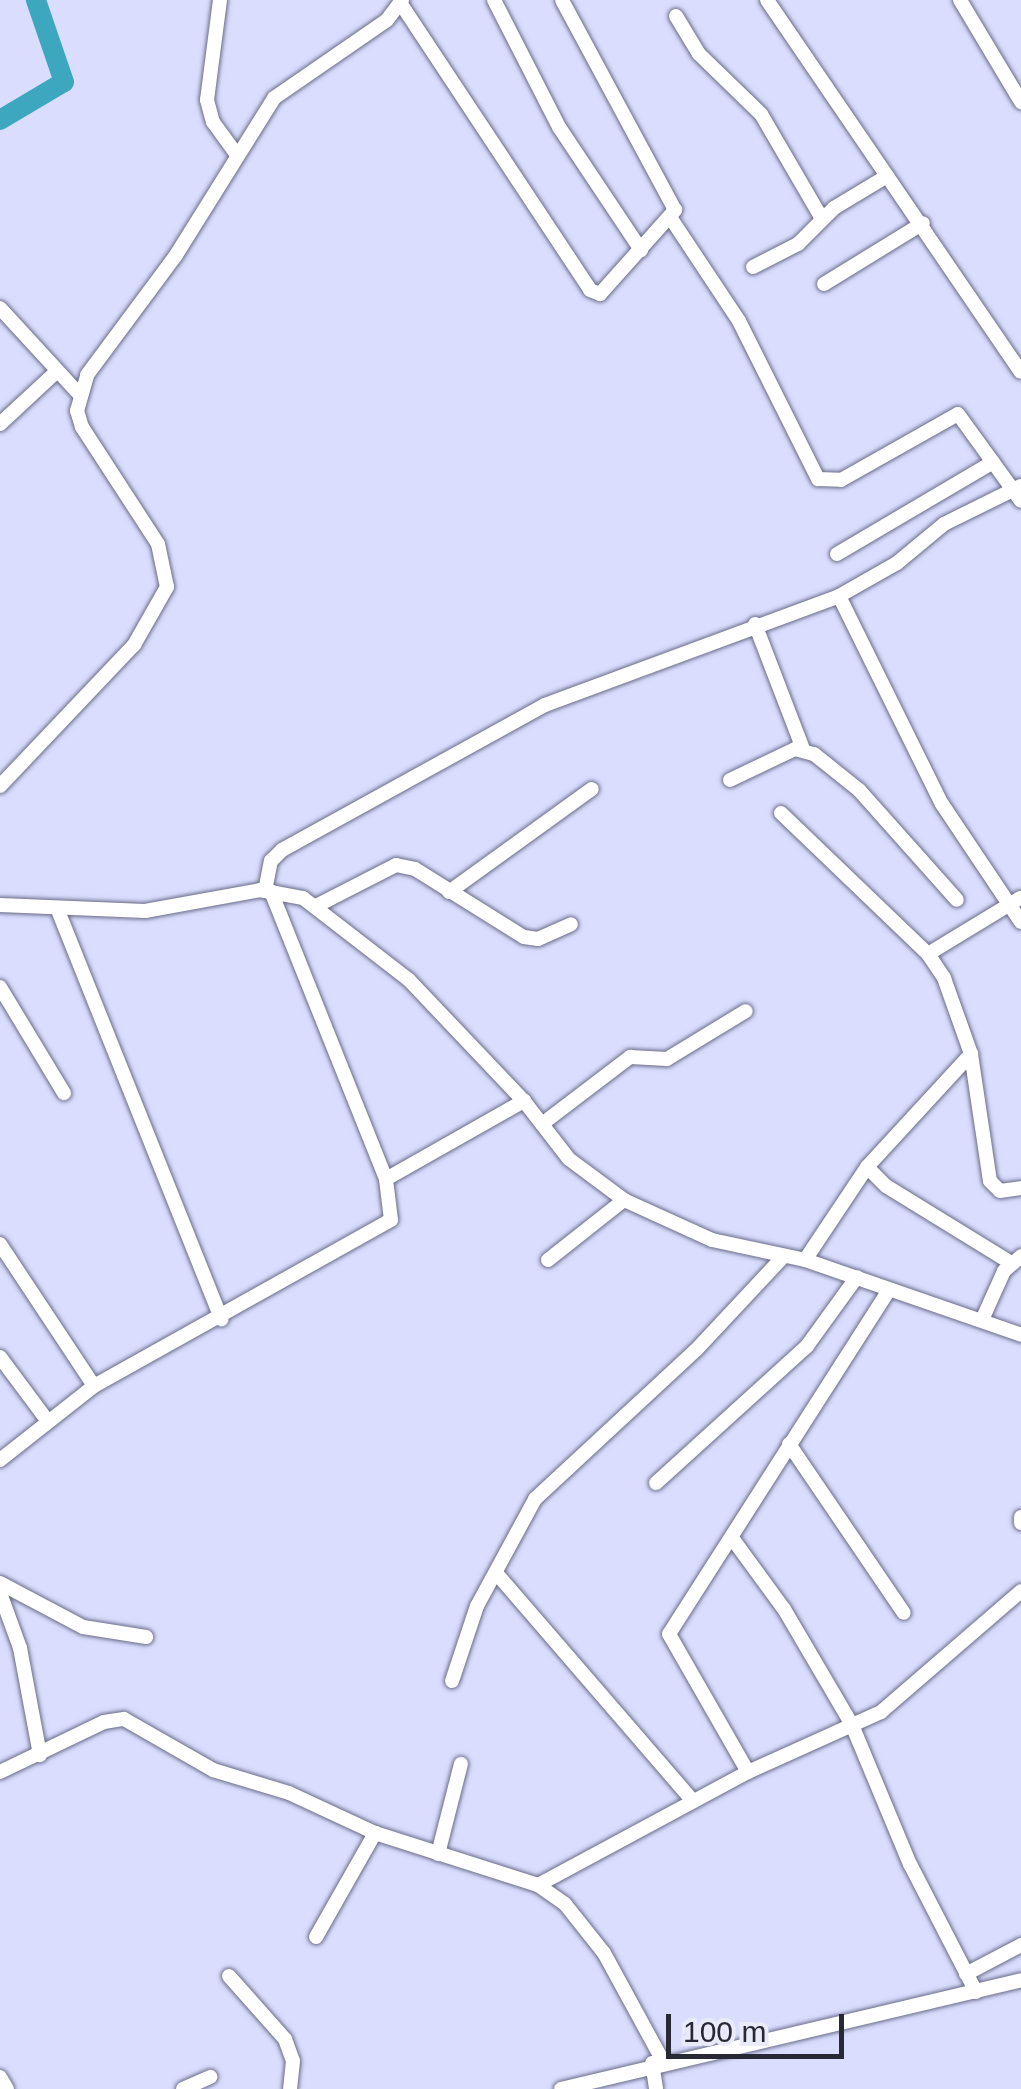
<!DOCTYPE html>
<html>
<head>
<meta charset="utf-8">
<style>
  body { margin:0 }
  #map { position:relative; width:1021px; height:2089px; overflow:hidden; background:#daddfe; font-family:Helvetica,sans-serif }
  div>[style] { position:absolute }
  .river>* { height:20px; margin:-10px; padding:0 10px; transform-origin:10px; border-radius:10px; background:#3da7c0 }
  .roads { filter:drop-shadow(0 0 2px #696b88) drop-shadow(0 0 2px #696b88) }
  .minor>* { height:14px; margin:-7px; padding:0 7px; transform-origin:7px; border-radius:7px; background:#fff }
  span { translate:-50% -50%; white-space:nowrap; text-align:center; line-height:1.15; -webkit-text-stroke:8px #eaebf9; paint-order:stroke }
  .scale { position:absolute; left:666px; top:2014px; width:178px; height:45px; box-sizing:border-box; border:5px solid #282935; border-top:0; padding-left:12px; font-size:30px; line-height:35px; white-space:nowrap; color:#282935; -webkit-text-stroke:8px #eaebf9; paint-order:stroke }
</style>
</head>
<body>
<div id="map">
  <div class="river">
    <i style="left:0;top:120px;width:74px;rotate:-30.7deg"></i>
    <i style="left:64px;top:82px;width:87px;rotate:-108.9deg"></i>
  </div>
  <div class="roads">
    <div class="minor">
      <i style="left:220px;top:0;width:101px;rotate:97.4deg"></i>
      <i style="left:207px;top:100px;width:23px;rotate:75deg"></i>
      <i style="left:213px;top:122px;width:41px;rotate:54deg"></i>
      <i style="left:494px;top:0;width:143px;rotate:62.9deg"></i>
      <i style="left:559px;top:127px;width:148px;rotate:56.3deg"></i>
      <i style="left:767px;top:0;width:450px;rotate:55.7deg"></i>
      <i style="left:960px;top:0;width:119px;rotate:59.1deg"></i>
      <i style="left:403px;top:7px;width:339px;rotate:56.5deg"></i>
      <i style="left:590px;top:290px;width:11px;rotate:22deg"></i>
      <i style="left:600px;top:294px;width:113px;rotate:-48.2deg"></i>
      <i style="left:675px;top:210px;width:238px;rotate:-118.3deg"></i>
      <i style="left:676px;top:16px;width:44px;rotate:58.8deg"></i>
      <i style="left:699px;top:54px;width:86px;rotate:44.1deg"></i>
      <i style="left:761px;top:114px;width:121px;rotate:59.8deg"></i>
      <i style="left:672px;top:220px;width:121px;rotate:56.4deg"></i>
      <i style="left:739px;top:321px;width:177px;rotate:63.4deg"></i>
      <i style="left:818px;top:479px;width:23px;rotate:2deg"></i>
      <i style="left:841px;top:480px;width:134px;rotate:-29.4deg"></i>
      <i style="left:958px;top:414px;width:107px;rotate:54.1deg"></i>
      <i style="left:753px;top:267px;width:51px;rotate:-27.1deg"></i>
      <i style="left:798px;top:244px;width:51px;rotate:-45deg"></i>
      <i style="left:834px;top:208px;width:62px;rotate:-31.1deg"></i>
      <i style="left:824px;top:284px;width:116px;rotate:-31.6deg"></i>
      <i style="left:0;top:308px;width:117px;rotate:47.4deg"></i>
      <i style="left:0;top:424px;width:74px;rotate:-42.8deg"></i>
      <i style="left:837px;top:554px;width:181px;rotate:-30.5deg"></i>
      <i style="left:839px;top:596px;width:232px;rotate:63.7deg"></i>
      <i style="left:942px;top:804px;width:142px;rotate:56.2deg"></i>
      <i style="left:755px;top:624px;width:134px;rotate:69deg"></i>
      <i style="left:730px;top:780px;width:72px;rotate:-25.5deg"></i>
      <i style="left:795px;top:749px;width:20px;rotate:15deg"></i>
      <i style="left:814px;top:754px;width:58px;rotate:38.7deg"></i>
      <i style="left:859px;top:790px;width:147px;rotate:48.3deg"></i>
      <i style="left:0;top:786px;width:195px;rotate:-46.5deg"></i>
      <i style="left:134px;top:645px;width:67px;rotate:-60.4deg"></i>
      <i style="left:167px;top:587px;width:44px;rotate:-101.8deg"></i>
      <i style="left:158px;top:544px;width:140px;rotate:-123deg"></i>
      <i style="left:82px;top:427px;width:17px;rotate:-107deg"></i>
      <i style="left:77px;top:411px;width:37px;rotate:-74deg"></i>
      <i style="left:87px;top:375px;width:149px;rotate:-53.4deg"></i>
      <i style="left:176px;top:255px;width:185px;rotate:-58deg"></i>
      <i style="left:274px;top:98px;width:137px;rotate:-34.6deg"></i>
      <i style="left:387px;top:20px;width:25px;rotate:-53deg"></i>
      <i style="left:781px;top:813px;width:204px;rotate:43.8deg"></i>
      <i style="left:928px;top:954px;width:29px;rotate:56deg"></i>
      <i style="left:944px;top:978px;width:81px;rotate:70.4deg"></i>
      <i style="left:971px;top:1054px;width:128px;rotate:81.5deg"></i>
      <i style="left:990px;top:1181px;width:14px;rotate:45deg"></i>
      <i style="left:1000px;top:1191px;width:21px;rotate:-8deg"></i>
      <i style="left:265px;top:891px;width:31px;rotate:-79deg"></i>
      <i style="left:271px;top:861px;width:16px;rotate:-45deg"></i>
      <i style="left:282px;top:850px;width:300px;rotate:-28.9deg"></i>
      <i style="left:545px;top:705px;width:314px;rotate:-20.3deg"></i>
      <i style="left:839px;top:596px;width:67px;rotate:-29.6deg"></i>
      <i style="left:897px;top:563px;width:61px;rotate:-39.7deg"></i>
      <i style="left:944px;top:524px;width:86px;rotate:-26.3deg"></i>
      <i style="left:449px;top:892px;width:176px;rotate:-35.8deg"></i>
      <i style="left:0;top:905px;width:145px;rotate:2.4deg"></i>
      <i style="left:145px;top:911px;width:117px;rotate:-10.3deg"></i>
      <i style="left:260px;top:890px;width:44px;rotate:10.5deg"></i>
      <i style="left:303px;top:898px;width:134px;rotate:37.7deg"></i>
      <i style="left:409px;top:980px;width:167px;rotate:46.5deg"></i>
      <i style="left:524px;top:1101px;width:73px;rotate:52.2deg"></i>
      <i style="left:569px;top:1159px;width:69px;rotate:36.7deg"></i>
      <i style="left:624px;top:1200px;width:97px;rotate:24.4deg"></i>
      <i style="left:712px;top:1240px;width:95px;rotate:12.1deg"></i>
      <i style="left:805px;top:1260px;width:229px;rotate:19.1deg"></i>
      <i style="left:316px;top:906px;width:90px;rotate:-27.1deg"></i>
      <i style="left:396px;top:865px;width:19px;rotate:12deg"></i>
      <i style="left:415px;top:869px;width:128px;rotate:32deg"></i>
      <i style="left:524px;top:937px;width:14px;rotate:8deg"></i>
      <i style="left:538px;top:939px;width:36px;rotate:-24deg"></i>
      <i style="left:57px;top:908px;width:443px;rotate:68.2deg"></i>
      <i style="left:928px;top:954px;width:108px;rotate:-31.3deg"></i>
      <i style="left:0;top:987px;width:124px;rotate:58.9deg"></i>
      <i style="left:542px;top:1124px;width:111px;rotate:-37.3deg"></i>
      <i style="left:630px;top:1057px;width:37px;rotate:3deg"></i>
      <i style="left:667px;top:1059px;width:92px;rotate:-31.3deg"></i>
      <i style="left:867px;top:1167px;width:27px;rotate:45deg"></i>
      <i style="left:886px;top:1186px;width:147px;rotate:31.6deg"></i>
      <i style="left:386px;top:1179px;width:159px;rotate:-29.5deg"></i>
      <i style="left:0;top:1244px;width:170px;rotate:56.5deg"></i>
      <i style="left:548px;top:1260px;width:97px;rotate:-38.3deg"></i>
      <i style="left:805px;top:1260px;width:112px;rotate:-56.3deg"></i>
      <i style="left:867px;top:1167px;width:154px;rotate:-47.4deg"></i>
      <i style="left:982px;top:1320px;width:54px;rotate:-65.8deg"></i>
      <i style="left:1004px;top:1271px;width:23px;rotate:-41deg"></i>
      <i style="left:0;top:1357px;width:79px;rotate:53.3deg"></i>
      <i style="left:789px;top:1444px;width:204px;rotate:55.8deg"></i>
      <i style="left:0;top:1460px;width:120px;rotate:-38.2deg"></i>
      <i style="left:94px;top:1386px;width:340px;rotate:-29.2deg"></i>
      <i style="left:391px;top:1220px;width:41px;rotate:-97deg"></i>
      <i style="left:386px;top:1179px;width:310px;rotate:-111.8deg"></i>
      <i style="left:656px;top:1483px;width:204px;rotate:-42.2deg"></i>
      <i style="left:807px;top:1346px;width:85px;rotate:-54.1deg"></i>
      <i style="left:1021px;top:1517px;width:6px;rotate:90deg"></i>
      <i style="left:732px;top:1538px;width:88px;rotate:53.8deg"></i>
      <i style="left:784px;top:1609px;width:134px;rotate:59.6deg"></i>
      <i style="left:852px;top:1725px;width:151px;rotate:67.4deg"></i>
      <i style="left:910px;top:1864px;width:144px;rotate:62.7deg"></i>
      <i style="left:497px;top:1574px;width:300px;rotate:49.2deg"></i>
      <i style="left:0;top:1583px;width:94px;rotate:27.9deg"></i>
      <i style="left:83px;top:1627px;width:64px;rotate:9deg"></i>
      <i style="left:0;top:1593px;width:59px;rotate:70deg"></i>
      <i style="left:20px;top:1648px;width:109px;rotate:79.4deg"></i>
      <i style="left:452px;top:1681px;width:79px;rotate:-71.6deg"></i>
      <i style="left:477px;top:1606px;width:122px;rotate:-61.5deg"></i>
      <i style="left:535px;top:1499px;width:219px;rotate:-42.8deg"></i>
      <i style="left:696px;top:1350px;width:129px;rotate:-46.9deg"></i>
      <i style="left:0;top:1772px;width:115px;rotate:-25.7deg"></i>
      <i style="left:104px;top:1722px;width:20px;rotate:-9deg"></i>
      <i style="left:124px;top:1719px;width:103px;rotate:29.8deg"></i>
      <i style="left:213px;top:1770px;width:79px;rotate:16.8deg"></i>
      <i style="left:289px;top:1793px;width:95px;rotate:24.9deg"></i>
      <i style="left:375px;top:1833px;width:171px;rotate:17.7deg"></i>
      <i style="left:538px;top:1885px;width:33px;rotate:35deg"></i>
      <i style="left:565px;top:1904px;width:63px;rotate:51.5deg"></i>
      <i style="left:604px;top:1953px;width:123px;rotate:61.4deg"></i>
      <i style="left:748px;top:1772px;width:159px;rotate:-119.8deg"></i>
      <i style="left:669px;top:1634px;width:408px;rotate:-57.4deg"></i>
      <i style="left:438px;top:1854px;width:93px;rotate:-75.7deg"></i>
      <i style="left:538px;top:1885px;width:238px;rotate:-28.3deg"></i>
      <i style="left:748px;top:1772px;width:146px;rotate:-24.3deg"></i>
      <i style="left:881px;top:1712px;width:185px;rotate:-40.8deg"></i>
      <i style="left:316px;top:1937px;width:120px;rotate:-60.4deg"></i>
      <i style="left:966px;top:1974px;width:62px;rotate:-27.8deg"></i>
      <i style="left:229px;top:1976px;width:84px;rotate:48.4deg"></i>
      <i style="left:285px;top:2039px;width:23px;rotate:70deg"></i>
      <i style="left:293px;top:2061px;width:28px;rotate:96deg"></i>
      <i style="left:652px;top:2063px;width:26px;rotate:81deg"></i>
      <i style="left:0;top:2077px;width:14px;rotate:60deg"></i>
      <i style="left:183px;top:2089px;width:30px;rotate:-24deg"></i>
      <i style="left:561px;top:2089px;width:473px;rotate:-13.3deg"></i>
    </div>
  </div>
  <div class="scale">100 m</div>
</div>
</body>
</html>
